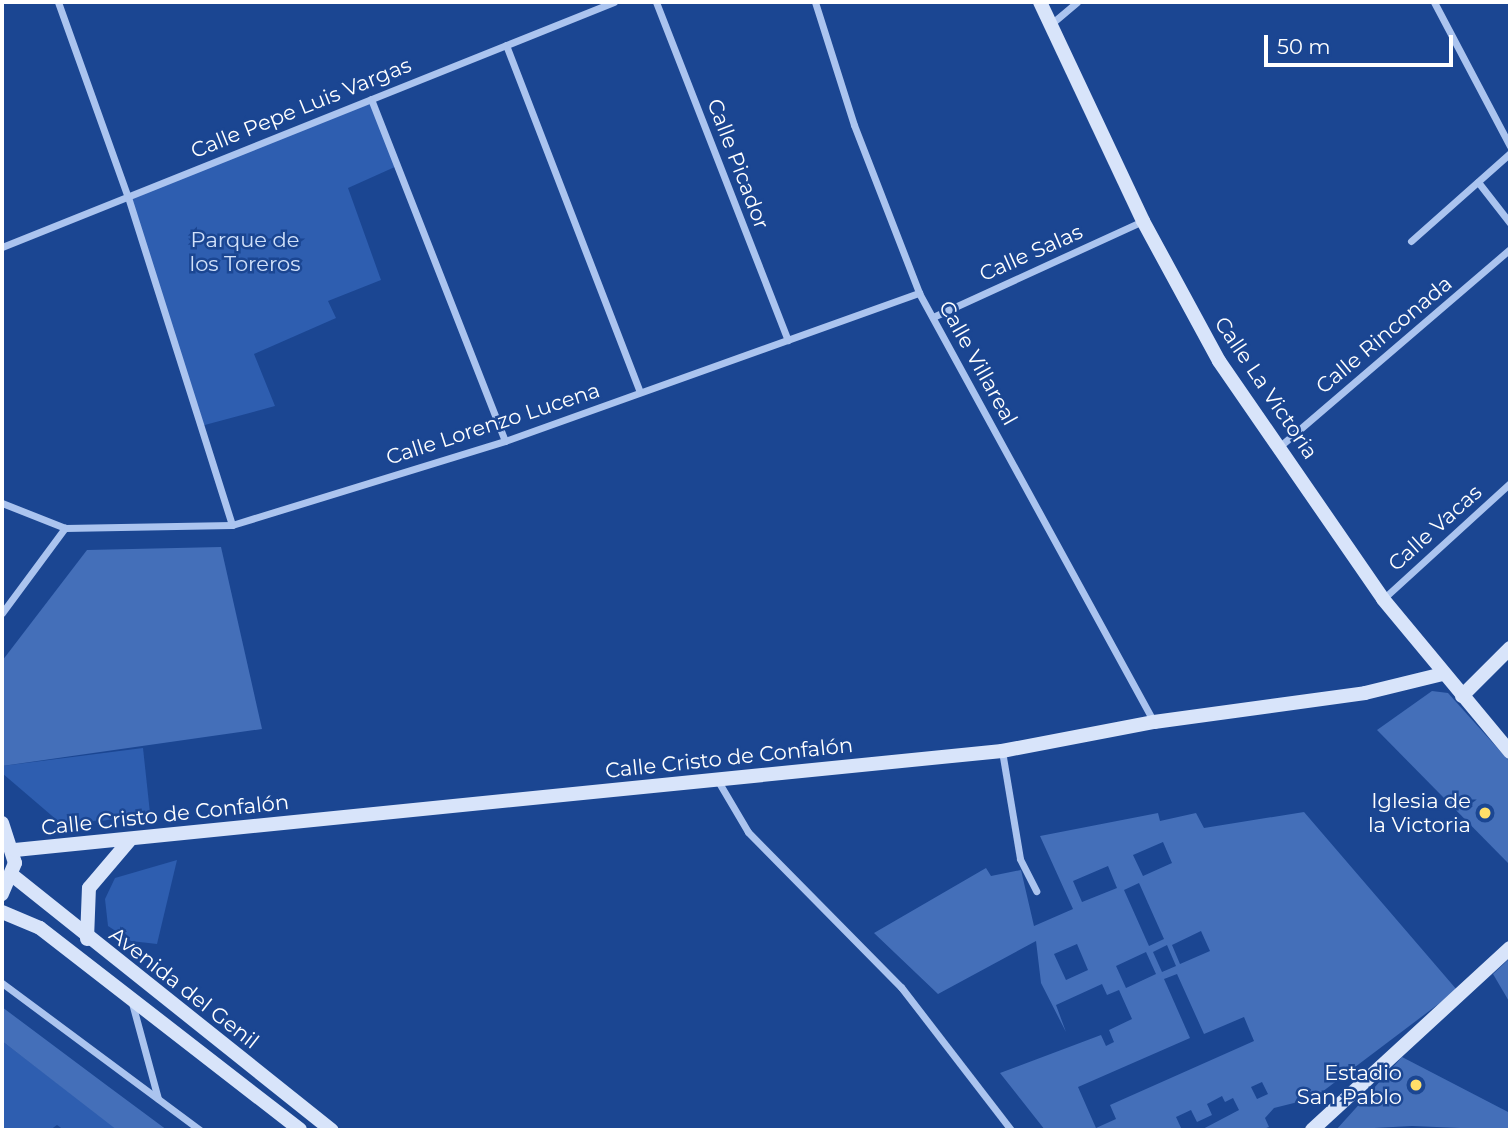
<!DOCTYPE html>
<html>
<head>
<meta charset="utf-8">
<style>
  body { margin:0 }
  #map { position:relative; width:1512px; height:1132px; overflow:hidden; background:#1b4692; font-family:Montserrat,sans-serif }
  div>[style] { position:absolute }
  .green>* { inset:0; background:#2e5eb0 }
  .building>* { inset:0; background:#446fb9 }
  .street>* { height:7px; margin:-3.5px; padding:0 3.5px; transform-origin:3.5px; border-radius:3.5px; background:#abc4ef }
  .secondary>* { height:14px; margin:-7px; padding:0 7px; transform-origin:7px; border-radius:7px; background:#d8e4fa }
  .dots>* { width:19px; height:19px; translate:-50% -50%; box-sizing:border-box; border:4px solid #1b4692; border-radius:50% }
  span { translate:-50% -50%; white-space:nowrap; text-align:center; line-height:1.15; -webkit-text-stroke:5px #1b4692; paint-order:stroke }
  .street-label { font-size:21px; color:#fff }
  .park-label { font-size:21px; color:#d1e1fa }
  .poi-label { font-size:21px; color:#fff }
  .right { translate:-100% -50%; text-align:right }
  .frame { position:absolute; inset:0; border:4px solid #fff; pointer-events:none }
  .scale { position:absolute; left:1264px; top:35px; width:189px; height:32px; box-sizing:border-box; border:4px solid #fff; border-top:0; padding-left:9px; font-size:21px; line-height:24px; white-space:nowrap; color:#fff; -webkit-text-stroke:5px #1b4692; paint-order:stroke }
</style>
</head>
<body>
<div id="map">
  <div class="green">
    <i style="clip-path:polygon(371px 99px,397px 166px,348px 188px,381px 280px,328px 301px,336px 318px,254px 354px,275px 406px,201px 426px,128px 197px)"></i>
    <i style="clip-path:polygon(143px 748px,150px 813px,65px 827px,2px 773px,2px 766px)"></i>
    <i style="clip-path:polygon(177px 860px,157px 944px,131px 941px,108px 926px,105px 899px,115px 878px)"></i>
    <i style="clip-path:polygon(2px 1041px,119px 1130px,64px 1130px,57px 1125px,50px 1130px,2px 1130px)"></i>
  </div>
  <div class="building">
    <i style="clip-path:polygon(221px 547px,262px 729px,2px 766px,2px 661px,87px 550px)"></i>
    <i style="clip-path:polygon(1432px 691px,1448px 693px,1510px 762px,1510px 865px,1377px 730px)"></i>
    <i style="clip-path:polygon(evenodd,1304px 812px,1457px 990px,1314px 1098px,1274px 1108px,1265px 1118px,1269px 1127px,1261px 1130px,1201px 1130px,1239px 1110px,1233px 1098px,1225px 1102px,1222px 1096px,1207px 1104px,1212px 1115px,1197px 1122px,1191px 1110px,1176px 1117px,1182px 1130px,1045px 1130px,1000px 1073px,1101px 1035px,1106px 1046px,1114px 1042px,1109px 1030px,1132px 1019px,1119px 990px,1107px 995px,1102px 984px,1056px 1005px,1066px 1032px,1041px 983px,1036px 941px,938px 994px,874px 933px,986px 868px,991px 876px,1021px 870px,1034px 926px,1073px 909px,1040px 836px,1158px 813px,1160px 821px,1196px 813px,1204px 828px,1304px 812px,1163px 842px,1172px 863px,1143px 876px,1133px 855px,1163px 842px,1304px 812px,1108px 866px,1117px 888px,1082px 902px,1073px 881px,1108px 866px,1304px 812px,1139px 883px,1164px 939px,1149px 946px,1124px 890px,1139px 883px,1304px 812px,1201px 931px,1210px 951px,1180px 964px,1172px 945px,1201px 931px,1304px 812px,1077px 944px,1088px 970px,1066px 980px,1054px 954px,1077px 944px,1304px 812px,1167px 945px,1176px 966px,1162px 972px,1153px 952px,1167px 945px,1304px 812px,1146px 952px,1156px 974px,1126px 988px,1116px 966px,1146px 952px,1304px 812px,1177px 974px,1204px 1034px,1244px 1017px,1254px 1041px,1110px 1105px,1116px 1119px,1096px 1128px,1078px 1087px,1190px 1038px,1164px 979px,1177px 974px,1304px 812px,1262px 1082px,1268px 1094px,1257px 1099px,1251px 1087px,1262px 1082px)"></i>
    <i style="clip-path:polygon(1510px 958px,1510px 1003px,1493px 974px)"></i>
    <i style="clip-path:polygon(2px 1007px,109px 1087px,167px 1130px,117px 1130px,2px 1041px)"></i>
    <i style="clip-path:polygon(1402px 1057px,1510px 1113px,1510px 1130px,1412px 1126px,1336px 1130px)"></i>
  </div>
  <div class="street">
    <i style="left:58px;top:2px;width:207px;rotate:70.3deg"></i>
    <i style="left:128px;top:197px;width:344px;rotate:72.4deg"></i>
    <i style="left:656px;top:2px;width:363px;rotate:68.7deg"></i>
    <i style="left:815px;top:2px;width:129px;rotate:72.4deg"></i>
    <i style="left:854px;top:125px;width:180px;rotate:68.8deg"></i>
    <i style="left:919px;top:293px;width:489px;rotate:61.3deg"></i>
    <i style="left:1434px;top:2px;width:163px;rotate:62.2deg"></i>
    <i style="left:1051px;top:24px;width:34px;rotate:-40deg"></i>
    <i style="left:506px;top:45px;width:372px;rotate:68.9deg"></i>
    <i style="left:371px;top:99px;width:367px;rotate:68.6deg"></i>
    <i style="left:1478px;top:182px;width:52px;rotate:52deg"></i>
    <i style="left:1411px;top:241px;width:132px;rotate:-41.6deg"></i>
    <i style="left:2px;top:247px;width:659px;rotate:-21.82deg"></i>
    <i style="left:933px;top:317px;width:231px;rotate:-24.6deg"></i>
    <i style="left:1279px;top:447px;width:304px;rotate:-40.6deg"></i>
    <i style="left:2px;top:503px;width:68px;rotate:21.6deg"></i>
    <i style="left:65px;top:528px;width:167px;rotate:-1deg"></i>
    <i style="left:232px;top:525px;width:286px;rotate:-17.1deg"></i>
    <i style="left:505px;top:441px;width:440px;rotate:-19.7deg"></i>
    <i style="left:1383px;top:599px;width:172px;rotate:-42.4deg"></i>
    <i style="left:2px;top:613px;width:106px;rotate:-53.5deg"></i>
    <i style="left:1002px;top:751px;width:109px;rotate:80.5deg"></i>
    <i style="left:1020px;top:859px;width:36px;rotate:63deg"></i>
    <i style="left:718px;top:781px;width:59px;rotate:59.5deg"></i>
    <i style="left:748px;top:832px;width:218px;rotate:45.4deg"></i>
    <i style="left:901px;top:987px;width:180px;rotate:52.4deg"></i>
    <i style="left:2px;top:983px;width:247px;rotate:36.6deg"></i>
    <i style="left:132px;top:1003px;width:99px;rotate:74.8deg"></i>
  </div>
  <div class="secondary">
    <i style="left:1040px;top:2px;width:242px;rotate:64.8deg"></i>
    <i style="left:1143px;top:221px;width:159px;rotate:61.5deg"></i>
    <i style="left:1219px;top:361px;width:289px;rotate:55.4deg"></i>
    <i style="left:1383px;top:599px;width:199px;rotate:50.3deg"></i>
    <i style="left:1462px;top:696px;width:68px;rotate:-45deg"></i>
    <i style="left:2px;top:823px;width:42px;rotate:72deg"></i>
    <i style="left:15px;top:863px;width:34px;rotate:113deg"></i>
    <i style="left:15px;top:850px;width:992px;rotate:-5.73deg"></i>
    <i style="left:1002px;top:751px;width:155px;rotate:-10.8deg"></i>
    <i style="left:1154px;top:722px;width:213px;rotate:-7.8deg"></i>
    <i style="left:1365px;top:693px;width:80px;rotate:-13.7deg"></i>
    <i style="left:12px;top:875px;width:409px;rotate:38.6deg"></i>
    <i style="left:2px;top:912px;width:41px;rotate:22.8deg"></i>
    <i style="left:40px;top:928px;width:329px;rotate:37.8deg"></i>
    <i style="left:87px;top:939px;width:51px;rotate:-87.8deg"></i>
    <i style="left:89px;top:888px;width:62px;rotate:-49.6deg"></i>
    <i style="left:1312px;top:1130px;width:269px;rotate:-42.6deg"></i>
  </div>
  <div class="dots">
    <i style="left:1485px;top:813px;background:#ffdf69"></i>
    <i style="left:1416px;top:1085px;background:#ffdf69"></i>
  </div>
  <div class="street-label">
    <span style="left:301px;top:108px;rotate:-22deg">Calle Pepe Luis Vargas</span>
    <span style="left:738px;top:164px;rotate:69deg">Calle Picador</span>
    <span style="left:1031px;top:253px;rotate:-24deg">Calle Salas</span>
    <span style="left:1384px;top:335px;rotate:-40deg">Calle Rinconada</span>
    <span style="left:978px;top:363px;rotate:61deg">Calle Villareal</span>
    <span style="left:1266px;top:388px;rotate:56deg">Calle La Victoria</span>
    <span style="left:493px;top:424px;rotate:-18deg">Calle Lorenzo Lucena</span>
    <span style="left:1435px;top:528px;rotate:-42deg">Calle Vacas</span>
    <span style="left:729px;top:758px;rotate:-6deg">Calle Cristo de Confalón</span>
    <span style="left:165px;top:815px;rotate:-6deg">Calle Cristo de Confalón</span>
    <span style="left:184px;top:988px;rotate:38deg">Avenida del Genil</span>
  </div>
  <div class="park-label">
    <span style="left:245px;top:252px">Parque de<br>los Toreros</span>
  </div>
  <div class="poi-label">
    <span class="right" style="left:1471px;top:813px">Iglesia de<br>la Victoria</span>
    <span class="right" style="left:1402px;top:1085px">Estadio<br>San Pablo</span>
  </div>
  <div class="frame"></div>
  <div class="scale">50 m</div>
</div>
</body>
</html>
